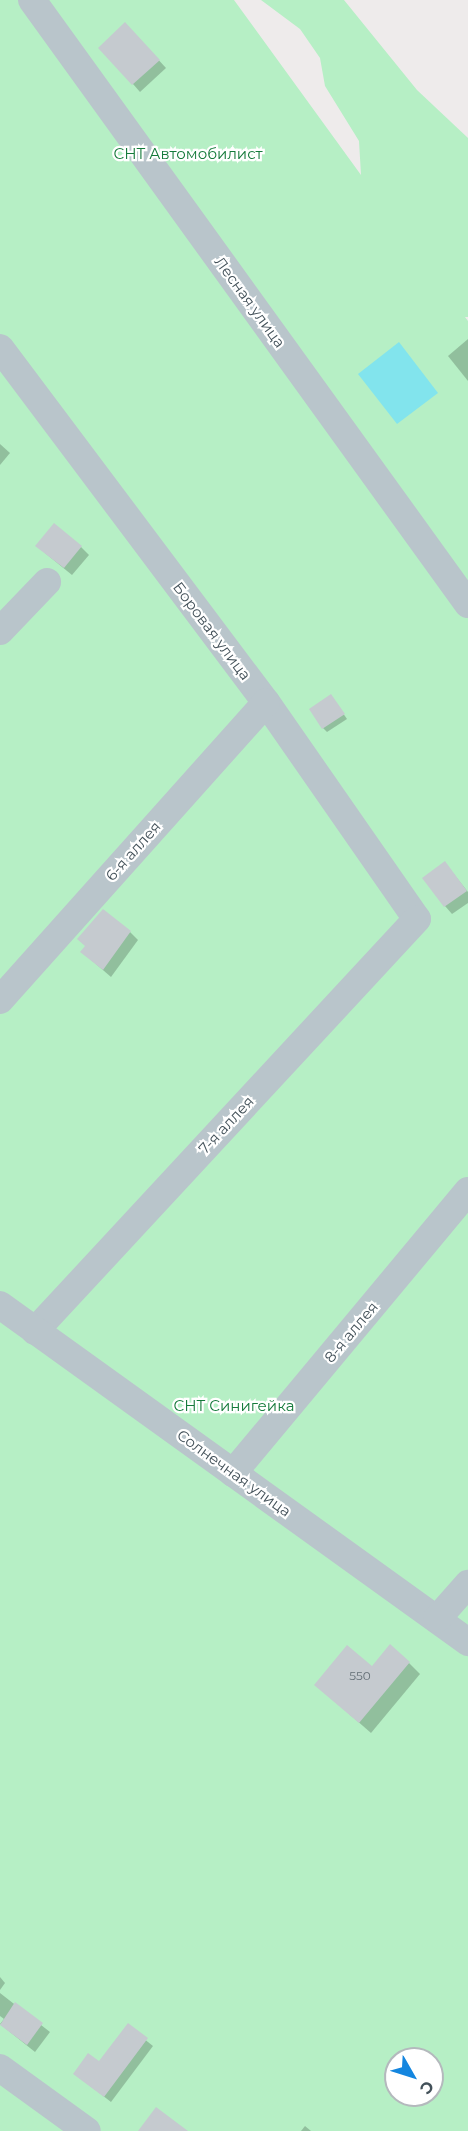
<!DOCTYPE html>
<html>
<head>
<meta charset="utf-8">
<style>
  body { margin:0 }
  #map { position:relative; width:468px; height:2131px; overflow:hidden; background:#eeebeb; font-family:Montserrat,sans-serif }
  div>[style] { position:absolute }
  .green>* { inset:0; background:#b6efc5 }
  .water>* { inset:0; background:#82e4ed }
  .shadow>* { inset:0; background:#0003 }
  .building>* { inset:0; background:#c5cacf }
  .minor>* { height:28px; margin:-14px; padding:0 14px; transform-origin:14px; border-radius:14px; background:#b9c5cb }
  span { translate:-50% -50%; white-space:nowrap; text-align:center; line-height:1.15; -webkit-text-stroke:4.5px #fff; paint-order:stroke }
  .number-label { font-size:12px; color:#646f76 }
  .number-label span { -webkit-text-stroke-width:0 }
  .park-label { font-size:15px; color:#147a3a }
  .street-label { font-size:15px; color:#435159 }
  .north { position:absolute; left:384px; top:2047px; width:60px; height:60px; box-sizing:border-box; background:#fff; border:2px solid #b4b9bd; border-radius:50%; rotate:129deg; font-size:16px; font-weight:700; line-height:24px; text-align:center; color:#435159 }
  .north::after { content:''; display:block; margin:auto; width:21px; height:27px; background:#1486df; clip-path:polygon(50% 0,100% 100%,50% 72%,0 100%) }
</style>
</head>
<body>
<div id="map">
  <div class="green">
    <i style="clip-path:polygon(evenodd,0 0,234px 0,361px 175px,359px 141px,325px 86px,320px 58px,300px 29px,261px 0,344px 0,417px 90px,468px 138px,468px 317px,465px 317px,468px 321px,468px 2131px,0 2131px,0 0,396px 2059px,432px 2059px,432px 2095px,396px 2095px,396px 2059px)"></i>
  </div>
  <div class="water">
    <i style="clip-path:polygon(399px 342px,438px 393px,397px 424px,358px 374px)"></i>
  </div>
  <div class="shadow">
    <i style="clip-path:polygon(133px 32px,166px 68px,140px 92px,133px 84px)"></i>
    <i style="clip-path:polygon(468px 339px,468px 381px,448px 356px)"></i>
    <i style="clip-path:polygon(0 444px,10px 453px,0 465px)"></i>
    <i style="clip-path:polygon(81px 547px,89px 555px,72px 575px,45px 553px)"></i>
    <i style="clip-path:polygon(331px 696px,347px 719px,327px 732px,323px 728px)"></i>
    <i style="clip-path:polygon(445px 863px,468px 892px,468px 903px,452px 914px,445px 906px)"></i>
    <i style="clip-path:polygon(130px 932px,138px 940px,111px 977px,82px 952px)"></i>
    <i style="clip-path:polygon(409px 1663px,420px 1674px,371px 1733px,316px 1685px)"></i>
    <i style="clip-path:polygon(0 1977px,5px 1983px,0 1990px)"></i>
    <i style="clip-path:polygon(0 1993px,50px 2032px,35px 2052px,0 2024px,4px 2019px,0 2016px)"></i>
    <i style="clip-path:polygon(128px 2026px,153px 2046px,111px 2102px,75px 2074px,99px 2063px)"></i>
    <i style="clip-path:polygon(305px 2126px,311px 2131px,301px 2131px)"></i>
  </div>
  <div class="building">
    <i style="clip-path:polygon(125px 22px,160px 60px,132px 85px,98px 48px)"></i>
    <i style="clip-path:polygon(54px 523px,82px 546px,64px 568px,35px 546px)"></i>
    <i style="clip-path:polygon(331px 694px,345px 714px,322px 729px,309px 709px)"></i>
    <i style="clip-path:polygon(445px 861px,467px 891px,444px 907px,422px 878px)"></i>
    <i style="clip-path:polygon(103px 909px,131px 931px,103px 970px,80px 952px,85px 946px,77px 939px)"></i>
    <i style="clip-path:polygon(390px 1644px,410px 1662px,359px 1723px,314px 1685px,347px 1645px,372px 1666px)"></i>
    <i style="clip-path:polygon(15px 2002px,43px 2023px,27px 2045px,0 2025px)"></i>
    <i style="clip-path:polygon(128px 2023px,148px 2038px,104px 2097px,73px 2074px,88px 2053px,99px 2061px)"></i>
    <i style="clip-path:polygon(156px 2107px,188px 2131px,138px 2131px)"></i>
  </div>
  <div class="minor">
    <i style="left:32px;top:0;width:745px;rotate:54.18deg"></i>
    <i style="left:0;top:348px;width:443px;rotate:53.1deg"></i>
    <i style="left:266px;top:702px;width:264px;rotate:55.2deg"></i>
    <i style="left:417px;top:919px;width:562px;rotate:132.84deg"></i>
    <i style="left:0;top:631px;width:68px;rotate:-46.2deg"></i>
    <i style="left:0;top:1000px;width:399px;rotate:-48.2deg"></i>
    <i style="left:0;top:1305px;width:577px;rotate:35.76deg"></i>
    <i style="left:233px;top:1473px;width:367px;rotate:-50.2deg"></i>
    <i style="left:437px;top:1619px;width:47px;rotate:-48.5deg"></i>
    <i style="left:0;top:2068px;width:107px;rotate:35.9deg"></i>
  </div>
  <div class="number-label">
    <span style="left:360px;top:1676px">550</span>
  </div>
  <div class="park-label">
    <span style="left:188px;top:154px">СНТ Автомобилист</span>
    <span style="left:234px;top:1406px">СНТ Синигейка</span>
  </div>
  <div class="street-label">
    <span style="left:250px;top:302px;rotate:54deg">Лесная улица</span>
    <span style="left:212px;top:631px;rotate:53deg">Боровая улица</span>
    <span style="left:133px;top:851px;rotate:-48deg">6-я аллея</span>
    <span style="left:226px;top:1125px;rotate:-47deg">7-я аллея</span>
    <span style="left:351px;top:1332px;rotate:-50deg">8-я аллея</span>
    <span style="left:234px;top:1473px;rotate:36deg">Солнечная улица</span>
  </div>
  <div class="north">С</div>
</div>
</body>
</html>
